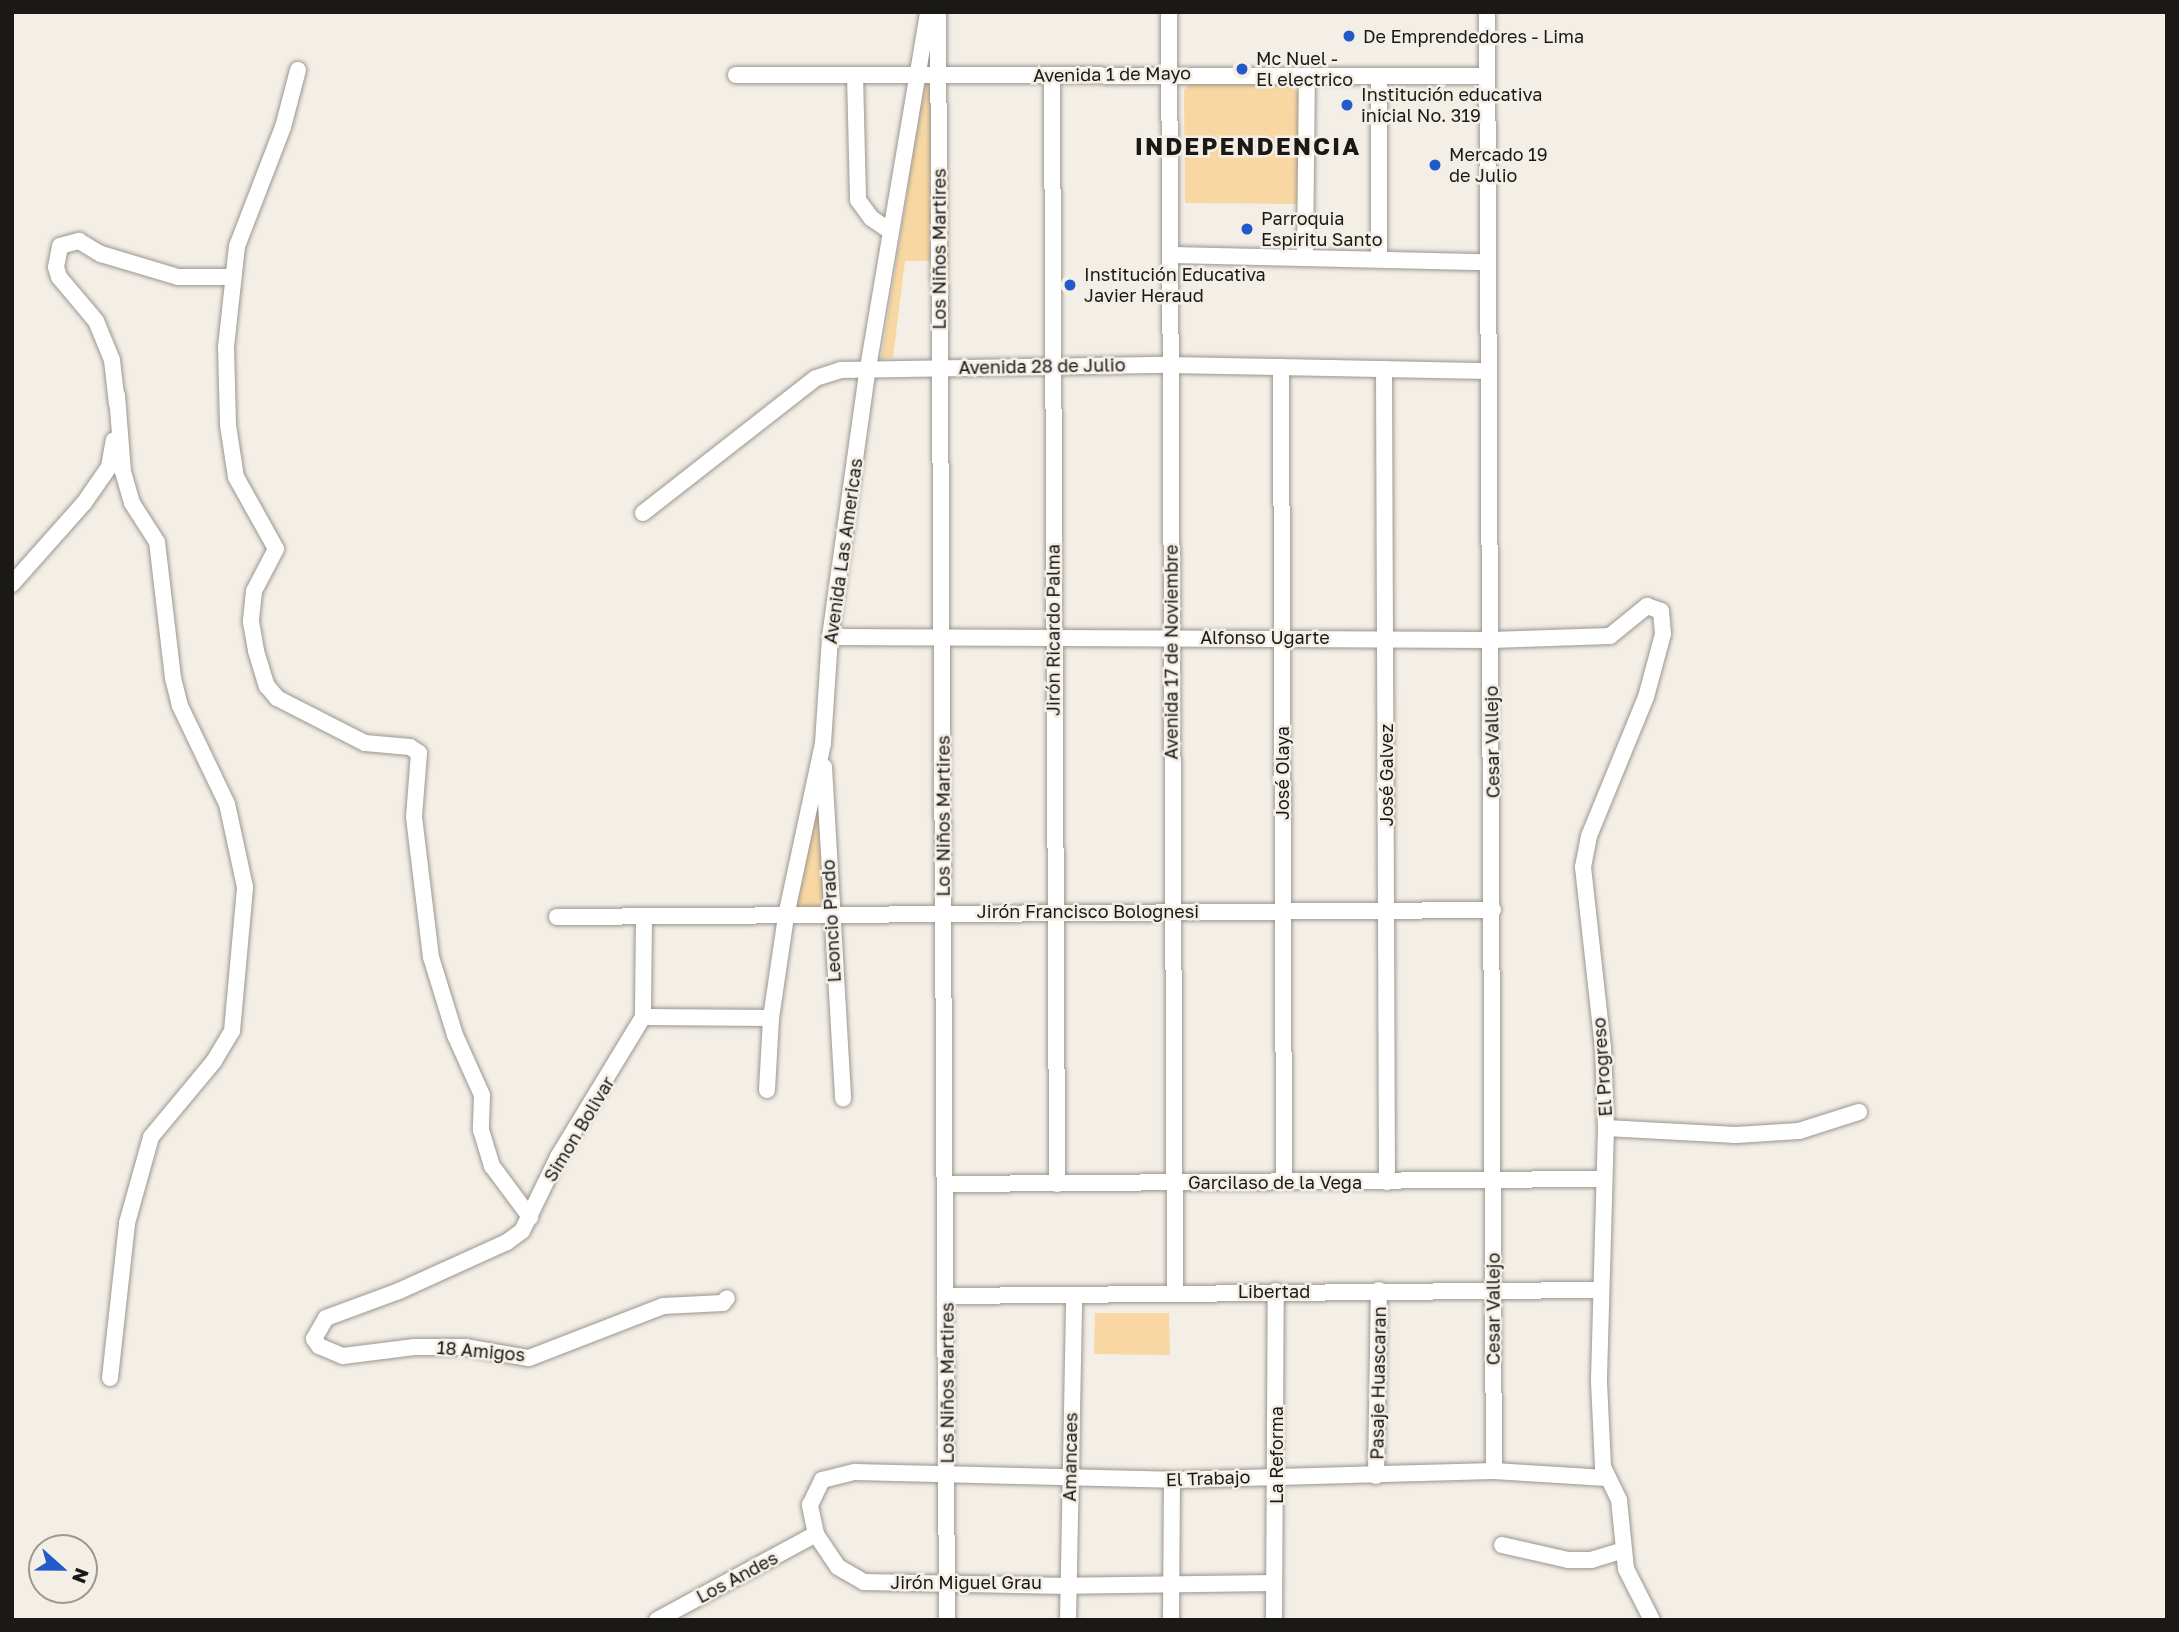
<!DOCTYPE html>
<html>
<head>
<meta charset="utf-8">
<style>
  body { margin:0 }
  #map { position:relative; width:2179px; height:1632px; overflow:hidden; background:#f3eee6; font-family:"Golos Text",sans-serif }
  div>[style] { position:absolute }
  .green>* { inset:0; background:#f8d7a3 }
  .roads { filter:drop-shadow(0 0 2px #9b968f) drop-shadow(0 0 2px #9b968f) }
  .minor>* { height:16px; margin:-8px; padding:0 8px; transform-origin:8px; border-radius:8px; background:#fff }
  .dots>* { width:19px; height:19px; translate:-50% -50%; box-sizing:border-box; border:4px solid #f3eee6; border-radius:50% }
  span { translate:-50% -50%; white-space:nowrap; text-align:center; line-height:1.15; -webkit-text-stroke:5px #f3eee6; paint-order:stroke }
  .poi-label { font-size:18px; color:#1a1916 }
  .left { translate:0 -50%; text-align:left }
  .street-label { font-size:18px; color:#1a1916 }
  .district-label { font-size:24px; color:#1a1916; font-weight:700; letter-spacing:2px }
  .frame { position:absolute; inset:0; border:14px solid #1a1916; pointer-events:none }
  .north { position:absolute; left:28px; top:1534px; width:70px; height:70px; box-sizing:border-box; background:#f3eee6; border:2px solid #9c9993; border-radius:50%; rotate:111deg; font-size:19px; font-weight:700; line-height:28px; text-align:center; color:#1a1916 }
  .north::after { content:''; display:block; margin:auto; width:24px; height:32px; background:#225bc8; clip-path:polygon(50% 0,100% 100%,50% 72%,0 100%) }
</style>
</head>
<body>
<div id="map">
  <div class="green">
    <i style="clip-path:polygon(925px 78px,936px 78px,936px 261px,905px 261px,893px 357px,881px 360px)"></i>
    <i style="clip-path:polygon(1192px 82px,1288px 84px,1302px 97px,1303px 204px,1185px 203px,1184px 90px)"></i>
    <i style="clip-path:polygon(822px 758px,827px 913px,788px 915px)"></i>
    <i style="clip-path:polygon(1095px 1313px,1169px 1313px,1170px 1355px,1094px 1354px)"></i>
  </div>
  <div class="roads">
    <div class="minor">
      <i style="left:938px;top:12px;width:1608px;rotate:89.68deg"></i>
      <i style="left:1169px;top:12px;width:1280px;rotate:89.73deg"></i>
      <i style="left:1487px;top:12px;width:1459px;rotate:89.73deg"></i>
      <i style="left:298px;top:70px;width:59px;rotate:104.7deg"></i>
      <i style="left:283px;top:127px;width:128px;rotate:111.1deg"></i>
      <i style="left:237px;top:246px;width:102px;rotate:96.2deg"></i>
      <i style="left:226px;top:347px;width:78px;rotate:88.5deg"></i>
      <i style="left:228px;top:425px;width:53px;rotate:81.3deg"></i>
      <i style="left:236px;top:477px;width:82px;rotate:60.9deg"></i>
      <i style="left:276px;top:549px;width:47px;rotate:117.6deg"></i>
      <i style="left:254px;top:591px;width:31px;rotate:96deg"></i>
      <i style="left:251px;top:622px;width:29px;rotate:80deg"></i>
      <i style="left:256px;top:651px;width:37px;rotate:73deg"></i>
      <i style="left:267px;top:686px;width:16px;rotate:50deg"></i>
      <i style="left:277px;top:698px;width:99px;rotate:27.1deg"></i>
      <i style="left:365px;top:743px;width:45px;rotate:5.1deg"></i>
      <i style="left:410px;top:747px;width:11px;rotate:34deg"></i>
      <i style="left:419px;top:753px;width:64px;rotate:94.5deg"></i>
      <i style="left:414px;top:817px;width:141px;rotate:83.1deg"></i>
      <i style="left:431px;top:957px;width:82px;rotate:72.9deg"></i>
      <i style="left:455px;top:1035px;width:66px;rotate:65.8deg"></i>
      <i style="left:482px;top:1095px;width:35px;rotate:92deg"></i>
      <i style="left:481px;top:1130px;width:38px;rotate:73deg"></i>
      <i style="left:492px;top:1166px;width:64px;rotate:53.3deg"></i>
      <i style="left:736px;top:75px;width:751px;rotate:0.08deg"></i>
      <i style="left:855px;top:75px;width:125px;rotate:88.6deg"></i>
      <i style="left:858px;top:200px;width:22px;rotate:54deg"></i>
      <i style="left:871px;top:218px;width:22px;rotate:34deg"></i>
      <i style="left:1052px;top:76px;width:1108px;rotate:89.74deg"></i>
      <i style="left:1379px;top:77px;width:182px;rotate:90deg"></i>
      <i style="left:1170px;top:255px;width:318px;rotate:1.3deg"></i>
      <i style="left:1305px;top:257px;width:181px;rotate:-89.4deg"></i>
      <i style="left:1281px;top:367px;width:812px;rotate:89.79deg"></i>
      <i style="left:1384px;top:369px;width:813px;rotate:89.79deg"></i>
      <i style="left:117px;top:404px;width:44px;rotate:-96.5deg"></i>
      <i style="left:112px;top:360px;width:42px;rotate:-112.3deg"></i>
      <i style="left:96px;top:321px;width:57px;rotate:-130.1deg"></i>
      <i style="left:59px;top:277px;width:10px;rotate:-107deg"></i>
      <i style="left:56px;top:267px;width:21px;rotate:-79deg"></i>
      <i style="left:60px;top:246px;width:20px;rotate:-15deg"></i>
      <i style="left:79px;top:241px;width:26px;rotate:31deg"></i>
      <i style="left:101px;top:254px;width:80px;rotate:16.6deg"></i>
      <i style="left:178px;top:277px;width:55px"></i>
      <i style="left:643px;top:513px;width:219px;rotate:-38deg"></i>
      <i style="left:816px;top:378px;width:25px;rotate:-18deg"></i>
      <i style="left:840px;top:370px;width:330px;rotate:-0.9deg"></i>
      <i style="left:1170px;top:365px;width:319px;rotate:1.1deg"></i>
      <i style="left:12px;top:584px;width:108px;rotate:-48.4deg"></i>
      <i style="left:84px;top:503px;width:44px;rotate:-55.2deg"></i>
      <i style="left:109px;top:467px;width:27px;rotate:-80deg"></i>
      <i style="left:830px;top:637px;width:661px;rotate:0.26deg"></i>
      <i style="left:1491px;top:640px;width:119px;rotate:-1.9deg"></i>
      <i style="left:1610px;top:636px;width:48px;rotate:-39deg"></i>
      <i style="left:1647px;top:606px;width:15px;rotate:20deg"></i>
      <i style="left:1661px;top:611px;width:23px;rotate:85deg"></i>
      <i style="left:1663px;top:634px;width:65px;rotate:105.1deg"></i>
      <i style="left:1646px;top:697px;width:150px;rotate:112.3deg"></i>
      <i style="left:1589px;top:836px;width:32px;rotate:101deg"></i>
      <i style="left:1583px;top:867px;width:181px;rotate:83.7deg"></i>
      <i style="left:1603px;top:1047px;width:81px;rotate:87.9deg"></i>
      <i style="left:1606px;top:1128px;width:254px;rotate:91.6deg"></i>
      <i style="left:1599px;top:1382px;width:85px;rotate:87.3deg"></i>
      <i style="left:1603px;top:1467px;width:37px;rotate:64deg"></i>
      <i style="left:1619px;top:1500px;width:69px;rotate:84.2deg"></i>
      <i style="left:1626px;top:1569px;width:57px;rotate:63deg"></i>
      <i style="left:824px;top:767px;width:332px;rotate:86.7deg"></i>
      <i style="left:644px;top:916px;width:101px;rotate:90.6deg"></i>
      <i style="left:643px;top:1017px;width:164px;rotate:121.3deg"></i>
      <i style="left:558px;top:1157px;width:82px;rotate:115.9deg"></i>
      <i style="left:522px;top:1231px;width:19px;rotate:144deg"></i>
      <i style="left:507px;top:1242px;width:119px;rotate:155.6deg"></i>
      <i style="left:399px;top:1291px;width:78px;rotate:159.7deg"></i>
      <i style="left:326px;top:1318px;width:24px;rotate:120deg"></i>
      <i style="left:314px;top:1339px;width:9px;rotate:54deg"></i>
      <i style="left:319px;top:1346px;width:26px;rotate:23deg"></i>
      <i style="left:343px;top:1356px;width:72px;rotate:-7.2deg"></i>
      <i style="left:414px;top:1347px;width:51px"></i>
      <i style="left:465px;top:1347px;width:65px;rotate:9.8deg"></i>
      <i style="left:529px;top:1358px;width:144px;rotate:-21.2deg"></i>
      <i style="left:663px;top:1306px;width:60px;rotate:-2.9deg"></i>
      <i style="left:723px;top:1303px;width:6px;rotate:-51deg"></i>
      <i style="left:557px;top:917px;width:936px;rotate:-0.43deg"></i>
      <i style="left:643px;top:1017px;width:128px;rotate:0.4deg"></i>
      <i style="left:767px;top:1090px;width:72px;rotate:-86.8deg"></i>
      <i style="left:771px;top:1018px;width:103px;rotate:-81.6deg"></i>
      <i style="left:786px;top:916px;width:177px;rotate:-77.9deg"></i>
      <i style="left:823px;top:743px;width:106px;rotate:-86.2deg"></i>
      <i style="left:830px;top:637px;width:272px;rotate:-82deg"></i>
      <i style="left:868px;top:368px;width:361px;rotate:-80.4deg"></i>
      <i style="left:1606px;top:1128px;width:130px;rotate:3.1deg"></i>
      <i style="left:1736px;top:1135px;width:63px;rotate:-3.6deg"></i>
      <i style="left:1799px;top:1131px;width:63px;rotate:-17.6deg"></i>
      <i style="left:947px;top:1184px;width:657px;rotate:-0.44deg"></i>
      <i style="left:947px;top:1296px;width:654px;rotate:-0.53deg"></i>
      <i style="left:110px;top:1378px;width:156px;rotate:-83.7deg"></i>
      <i style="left:127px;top:1223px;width:89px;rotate:-74.4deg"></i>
      <i style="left:151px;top:1137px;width:99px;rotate:-50.3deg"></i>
      <i style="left:214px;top:1061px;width:35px;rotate:-59deg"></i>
      <i style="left:232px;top:1031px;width:145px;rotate:-84.8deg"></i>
      <i style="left:245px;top:887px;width:85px;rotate:-102.2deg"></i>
      <i style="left:227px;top:804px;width:109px;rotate:-115.6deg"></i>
      <i style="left:180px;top:706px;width:29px;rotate:-104deg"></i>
      <i style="left:173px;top:678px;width:137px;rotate:-96.7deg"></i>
      <i style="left:157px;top:542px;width:46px;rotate:-122.7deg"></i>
      <i style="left:132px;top:503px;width:32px;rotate:-106deg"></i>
      <i style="left:123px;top:472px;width:77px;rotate:-94.5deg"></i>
      <i style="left:1376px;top:1476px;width:186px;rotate:-89.1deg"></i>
      <i style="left:1502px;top:1545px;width:68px;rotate:12.8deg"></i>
      <i style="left:1568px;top:1560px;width:23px"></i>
      <i style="left:1591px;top:1560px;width:34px;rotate:-17deg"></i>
      <i style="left:1273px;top:1583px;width:205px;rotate:179.2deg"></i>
      <i style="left:1068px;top:1586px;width:204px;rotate:-178.9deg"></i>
      <i style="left:864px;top:1582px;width:30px;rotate:-150deg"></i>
      <i style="left:838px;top:1567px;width:40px;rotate:-124deg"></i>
      <i style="left:816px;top:1534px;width:30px;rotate:-102deg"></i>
      <i style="left:810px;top:1505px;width:28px;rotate:-64deg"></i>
      <i style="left:822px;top:1480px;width:34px;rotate:-14deg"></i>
      <i style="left:855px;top:1472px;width:317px;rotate:1.4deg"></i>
      <i style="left:1172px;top:1480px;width:322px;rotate:-1.6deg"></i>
      <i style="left:1494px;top:1471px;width:112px;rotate:3.6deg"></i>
      <i style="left:657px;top:1620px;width:181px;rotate:-28.4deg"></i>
      <i style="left:1068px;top:1620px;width:325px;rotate:-88.9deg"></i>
      <i style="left:1171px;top:1620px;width:140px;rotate:-89.6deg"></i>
      <i style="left:1274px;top:1620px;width:329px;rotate:-89.7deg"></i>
    </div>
  </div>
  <div class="dots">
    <i style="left:1349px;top:36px;background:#225bc8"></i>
    <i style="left:1242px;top:69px;background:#225bc8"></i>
    <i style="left:1347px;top:105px;background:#225bc8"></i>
    <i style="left:1435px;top:165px;background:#225bc8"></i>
    <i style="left:1247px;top:229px;background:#225bc8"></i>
    <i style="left:1070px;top:285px;background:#225bc8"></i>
  </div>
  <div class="poi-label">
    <span class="left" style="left:1363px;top:36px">De Emprendedores - Lima</span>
    <span class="left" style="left:1256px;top:69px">Mc Nuel -<br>El electrico</span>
    <span class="left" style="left:1361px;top:105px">Institución educativa<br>inicial No. 319</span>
    <span class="left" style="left:1449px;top:165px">Mercado 19<br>de Julio</span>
    <span class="left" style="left:1261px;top:229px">Parroquia<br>Espiritu Santo</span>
    <span class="left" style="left:1084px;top:285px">Institución Educativa<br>Javier Heraud</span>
  </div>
  <div class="street-label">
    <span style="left:1112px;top:74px;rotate:-1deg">Avenida 1 de Mayo</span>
    <span style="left:939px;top:249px;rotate:-90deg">Los Niños Martires</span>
    <span style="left:1042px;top:366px;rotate:-1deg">Avenida 28 de Julio</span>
    <span style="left:843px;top:551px;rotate:-82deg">Avenida Las Americas</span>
    <span style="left:1053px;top:630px;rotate:-90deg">Jirón Ricardo Palma</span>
    <span style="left:1265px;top:637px">Alfonso Ugarte</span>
    <span style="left:1171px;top:652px;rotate:-90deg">Avenida 17 de Noviembre</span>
    <span style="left:1492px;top:742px;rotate:-91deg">Cesar Vallejo</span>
    <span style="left:1282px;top:773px;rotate:-90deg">José Olaya</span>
    <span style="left:1386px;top:775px;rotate:-90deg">José Galvez</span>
    <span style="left:943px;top:816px;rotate:-90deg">Los Niños Martires</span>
    <span style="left:1088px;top:911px">Jirón Francisco Bolognesi</span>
    <span style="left:831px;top:921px;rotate:-93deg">Leoncio Prado</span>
    <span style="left:1602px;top:1067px;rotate:-94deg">El Progreso</span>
    <span style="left:579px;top:1129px;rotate:-59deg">Simon Bolivar</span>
    <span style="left:1275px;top:1182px">Garcilaso de la Vega</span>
    <span style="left:1274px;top:1291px">Libertad</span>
    <span style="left:1493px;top:1309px;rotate:-90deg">Cesar Vallejo</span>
    <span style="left:481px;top:1351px;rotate:5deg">18 Amigos</span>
    <span style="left:947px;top:1383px;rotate:-90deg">Los Niños Martires</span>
    <span style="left:1378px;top:1383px;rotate:-89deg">Pasaje Huascaran</span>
    <span style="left:1276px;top:1455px;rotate:-90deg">La Reforma</span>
    <span style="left:1070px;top:1457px;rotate:-89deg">Amancaes</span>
    <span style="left:1208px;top:1478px;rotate:-2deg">El Trabajo</span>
    <span style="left:737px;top:1577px;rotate:-28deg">Los Andes</span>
    <span style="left:966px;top:1582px">Jirón Miguel Grau</span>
  </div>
  <div class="district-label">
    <span style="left:1248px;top:146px">INDEPENDENCIA</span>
  </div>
  <div class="frame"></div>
  <div class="north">N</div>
</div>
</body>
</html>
